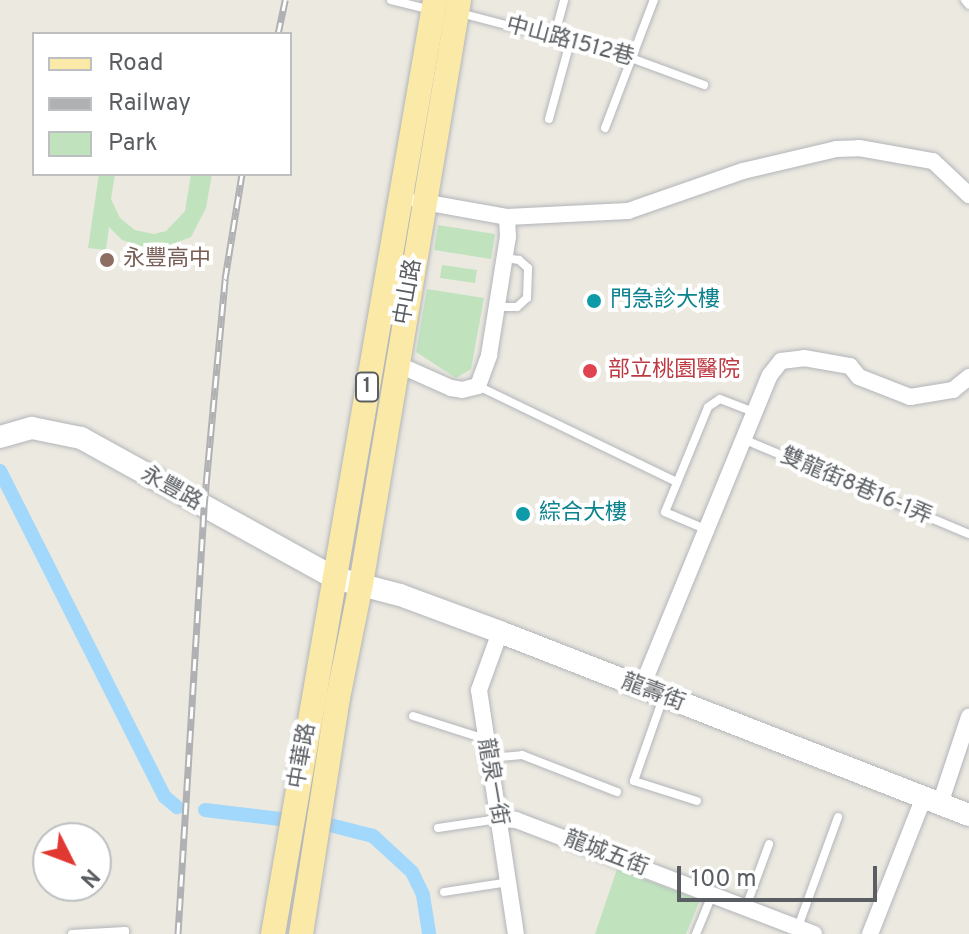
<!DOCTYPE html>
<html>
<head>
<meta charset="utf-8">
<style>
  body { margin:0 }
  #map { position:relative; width:969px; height:934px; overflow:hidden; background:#ece9e1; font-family:Overpass,"Noto Sans TC",sans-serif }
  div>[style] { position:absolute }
  .green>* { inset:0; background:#c0e3be }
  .canal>* { height:14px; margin:-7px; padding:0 7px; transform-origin:7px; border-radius:7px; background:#a2d8fb }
  .roads { filter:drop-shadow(0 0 2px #b2b5b9) drop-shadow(0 0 2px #b2b5b9) }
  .lane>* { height:8px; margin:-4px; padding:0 4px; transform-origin:4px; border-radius:4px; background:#fff }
  .street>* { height:16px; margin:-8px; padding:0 8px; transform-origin:8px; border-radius:8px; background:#fff }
  .secondary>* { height:22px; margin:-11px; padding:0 11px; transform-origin:11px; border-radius:11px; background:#fff }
  .primary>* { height:24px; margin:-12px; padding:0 12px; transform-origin:12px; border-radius:12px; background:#fbeaa7 }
  .rail>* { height:7px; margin-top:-3.5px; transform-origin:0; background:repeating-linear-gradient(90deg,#fff 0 12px,#b0b1b2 0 24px); box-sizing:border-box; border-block:2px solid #b0b1b2 }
  .dots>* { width:22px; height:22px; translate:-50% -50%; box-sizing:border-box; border:4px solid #fff; border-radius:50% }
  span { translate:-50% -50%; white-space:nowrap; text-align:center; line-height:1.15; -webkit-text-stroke:8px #fff; paint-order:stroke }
  .shield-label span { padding:2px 6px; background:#fff; border:2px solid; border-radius:6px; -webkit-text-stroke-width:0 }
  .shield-label { font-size:20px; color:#5a5e62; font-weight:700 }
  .street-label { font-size:22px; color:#5a5e62 }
  .education-label { font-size:22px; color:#785e54 }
  .left { translate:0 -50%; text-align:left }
  .culture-label { font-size:22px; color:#0d838f }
  .health-label { font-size:22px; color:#be3a42 }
  .legend { position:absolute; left:32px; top:32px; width:260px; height:144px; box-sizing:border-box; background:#fff; border:2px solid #bdbfc0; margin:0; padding:10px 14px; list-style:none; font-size:24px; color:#5a5e62 }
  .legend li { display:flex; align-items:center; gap:16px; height:40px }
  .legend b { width:40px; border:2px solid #bdbfc0 }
  .north { position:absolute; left:32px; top:822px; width:80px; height:80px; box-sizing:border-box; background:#fff; border:2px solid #bdbfc0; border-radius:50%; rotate:132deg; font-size:22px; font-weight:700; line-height:32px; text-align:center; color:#5a5e62 }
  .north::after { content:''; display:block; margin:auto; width:28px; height:36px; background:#e13832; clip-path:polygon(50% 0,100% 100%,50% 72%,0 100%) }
  .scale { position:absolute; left:677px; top:866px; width:200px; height:36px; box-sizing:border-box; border:4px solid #5a5e62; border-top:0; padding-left:10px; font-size:24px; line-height:28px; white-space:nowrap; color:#5a5e62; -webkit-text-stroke:6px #fff; paint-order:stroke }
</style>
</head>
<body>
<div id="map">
  <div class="green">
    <i style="clip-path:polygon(99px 174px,115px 174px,111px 199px,120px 218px,135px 230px,154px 234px,166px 231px,185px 211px,191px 174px,212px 174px,206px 208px,191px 237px,168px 246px,140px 246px,122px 240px,109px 227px,106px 250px,88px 248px)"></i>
    <i style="clip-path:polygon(438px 225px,495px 234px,491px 259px,434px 250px)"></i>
    <i style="clip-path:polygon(442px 265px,477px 270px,475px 283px,440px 278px)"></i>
    <i style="clip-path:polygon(427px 289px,484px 298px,471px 369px,456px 378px,416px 352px)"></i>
    <i style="clip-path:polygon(617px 869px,700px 900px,686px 934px,595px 934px)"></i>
  </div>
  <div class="canal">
    <i style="left:0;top:471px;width:365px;rotate:63.2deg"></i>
    <i style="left:165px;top:797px;width:16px;rotate:40deg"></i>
    <i style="left:205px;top:810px;width:76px;rotate:6.8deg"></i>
    <i style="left:330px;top:825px;width:44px;rotate:14.3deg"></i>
    <i style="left:373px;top:836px;width:53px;rotate:42.7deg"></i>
    <i style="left:412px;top:872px;width:25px;rotate:64deg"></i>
    <i style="left:423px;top:895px;width:39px;rotate:81deg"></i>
  </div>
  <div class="roads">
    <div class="lane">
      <i style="left:391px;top:0;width:41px;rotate:14deg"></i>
      <i style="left:965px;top:0;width:6px;rotate:51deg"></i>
      <i style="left:460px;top:13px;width:177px;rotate:14.7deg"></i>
      <i style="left:631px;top:58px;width:78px;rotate:20.3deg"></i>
      <i style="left:554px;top:38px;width:39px;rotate:-75deg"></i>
      <i style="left:549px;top:119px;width:80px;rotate:-74.7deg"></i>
      <i style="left:605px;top:128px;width:137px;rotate:-69.1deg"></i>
      <i style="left:497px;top:307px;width:20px"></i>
      <i style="left:517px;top:307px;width:13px;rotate:-42deg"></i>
      <i style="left:527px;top:298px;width:30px;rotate:-88deg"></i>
      <i style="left:528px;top:268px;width:12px;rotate:-138deg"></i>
      <i style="left:519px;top:260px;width:15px;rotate:-172deg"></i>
      <i style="left:478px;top:386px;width:221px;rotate:25.8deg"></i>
      <i style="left:743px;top:439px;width:245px;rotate:22.8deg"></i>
      <i style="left:705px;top:529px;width:43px;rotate:-157deg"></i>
      <i style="left:665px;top:512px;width:113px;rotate:-67.7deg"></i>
      <i style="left:708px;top:407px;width:14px;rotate:-34deg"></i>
      <i style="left:720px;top:399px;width:36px;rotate:21deg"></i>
      <i style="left:663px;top:698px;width:88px;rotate:109.3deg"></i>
      <i style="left:634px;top:781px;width:66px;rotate:17.6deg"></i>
      <i style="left:413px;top:716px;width:76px;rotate:17.7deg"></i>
      <i style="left:489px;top:758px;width:33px;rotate:-5deg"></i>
      <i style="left:522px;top:755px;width:102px;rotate:21.3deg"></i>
      <i style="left:438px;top:828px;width:61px;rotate:-8.5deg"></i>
      <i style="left:444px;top:892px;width:66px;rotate:-8.7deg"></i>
      <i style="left:746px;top:907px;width:67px;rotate:-69.9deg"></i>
      <i style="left:798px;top:927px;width:117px;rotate:-70deg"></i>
      <i style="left:72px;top:934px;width:53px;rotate:-3.2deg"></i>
      <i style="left:125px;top:931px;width:3px;rotate:90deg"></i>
      <i style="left:696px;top:934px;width:42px;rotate:-67.7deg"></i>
    </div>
    <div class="street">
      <i style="left:418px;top:201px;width:90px;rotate:10.2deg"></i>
      <i style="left:507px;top:217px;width:121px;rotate:-2.8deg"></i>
      <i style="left:628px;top:211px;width:122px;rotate:-19.2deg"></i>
      <i style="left:743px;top:171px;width:96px;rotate:-13.3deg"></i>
      <i style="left:836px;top:149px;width:23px;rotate:-2deg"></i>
      <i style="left:859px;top:148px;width:75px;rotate:10deg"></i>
      <i style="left:933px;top:161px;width:50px;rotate:43.4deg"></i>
      <i style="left:397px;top:364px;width:59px;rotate:24deg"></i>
      <i style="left:451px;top:388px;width:11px;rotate:10deg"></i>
      <i style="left:462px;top:390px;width:16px;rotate:-14deg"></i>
      <i style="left:478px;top:386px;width:33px;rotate:-70deg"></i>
      <i style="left:489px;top:355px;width:120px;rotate:-80.9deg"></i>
      <i style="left:508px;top:237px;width:20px;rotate:-93deg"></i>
      <i style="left:500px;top:632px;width:62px;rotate:109.9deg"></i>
      <i style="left:479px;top:690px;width:247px;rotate:81.4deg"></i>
      <i style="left:641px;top:689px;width:339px;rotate:-67.7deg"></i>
      <i style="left:770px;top:375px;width:18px;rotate:-52deg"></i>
      <i style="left:781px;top:361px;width:23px;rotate:-7deg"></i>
      <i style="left:804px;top:358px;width:47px;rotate:9.9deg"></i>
      <i style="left:850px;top:366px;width:14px;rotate:51deg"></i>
      <i style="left:859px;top:377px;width:55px;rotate:21.4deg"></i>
      <i style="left:910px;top:397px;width:44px;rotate:-9.2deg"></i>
      <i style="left:953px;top:390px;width:21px;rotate:-39deg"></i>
      <i style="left:940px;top:804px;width:92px;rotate:-71.6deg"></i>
      <i style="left:499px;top:819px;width:17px;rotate:3deg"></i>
      <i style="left:516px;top:820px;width:319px;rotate:20.9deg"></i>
      <i style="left:870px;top:934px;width:147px;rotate:-68.5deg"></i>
    </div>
    <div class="secondary">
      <i style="left:0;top:437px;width:33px;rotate:-16deg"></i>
      <i style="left:32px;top:428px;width:50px;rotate:11.5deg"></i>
      <i style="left:81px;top:438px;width:290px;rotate:28.9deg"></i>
      <i style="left:335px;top:578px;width:67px;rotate:14.7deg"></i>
      <i style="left:400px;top:595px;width:107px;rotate:20.3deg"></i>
      <i style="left:500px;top:632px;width:503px;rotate:21.32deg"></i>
    </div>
    <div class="primary">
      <i style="left:273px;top:934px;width:948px;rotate:-80.16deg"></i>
      <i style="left:301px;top:934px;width:239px;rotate:-81.1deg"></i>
      <i style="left:338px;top:698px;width:116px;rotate:-78.6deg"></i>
      <i style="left:361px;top:584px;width:592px;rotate:-80.47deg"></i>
    </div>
  </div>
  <div class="rail">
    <i style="left:278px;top:34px;width:35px;rotate:-78deg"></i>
    <i style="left:178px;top:934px;width:428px;rotate:-86.5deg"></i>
    <i style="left:204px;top:507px;width:229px;rotate:-84.7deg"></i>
    <i style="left:225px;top:279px;width:106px;rotate:-80.8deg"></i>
  </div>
  <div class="dots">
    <i style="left:107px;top:260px;background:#8d6e63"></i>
    <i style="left:594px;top:301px;background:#0f9aa8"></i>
    <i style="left:590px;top:371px;background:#e0444e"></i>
    <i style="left:523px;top:514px;background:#0f9aa8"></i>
  </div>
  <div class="shield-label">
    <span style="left:367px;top:387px">1</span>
  </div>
  <div class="street-label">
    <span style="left:570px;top:42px;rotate:15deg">中山路1512巷</span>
    <span style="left:409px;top:292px;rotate:-80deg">中山路</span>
    <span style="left:856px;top:487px;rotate:23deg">雙龍街8巷16-1弄</span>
    <span style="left:171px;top:489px;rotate:29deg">永豐路</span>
    <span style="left:653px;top:693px;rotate:21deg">龍壽街</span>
    <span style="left:303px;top:756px;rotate:-80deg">中華路</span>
    <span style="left:492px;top:782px;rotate:80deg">龍泉一街</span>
    <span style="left:606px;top:854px;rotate:21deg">龍城五街</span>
  </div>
  <div class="education-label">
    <span class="left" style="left:123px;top:260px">永豐高中</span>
  </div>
  <div class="culture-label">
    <span class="left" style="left:610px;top:301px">門急診大樓</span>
    <span class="left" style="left:539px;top:514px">綜合大樓</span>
  </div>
  <div class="health-label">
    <span class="left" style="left:608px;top:371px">部立桃園醫院</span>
  </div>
  <ul class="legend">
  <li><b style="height:10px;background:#fbeaa7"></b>Road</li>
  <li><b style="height:10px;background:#b0b1b2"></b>Railway</li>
  <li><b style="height:22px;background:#c0e3be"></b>Park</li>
  </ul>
  <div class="north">N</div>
  <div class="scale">100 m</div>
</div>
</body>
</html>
